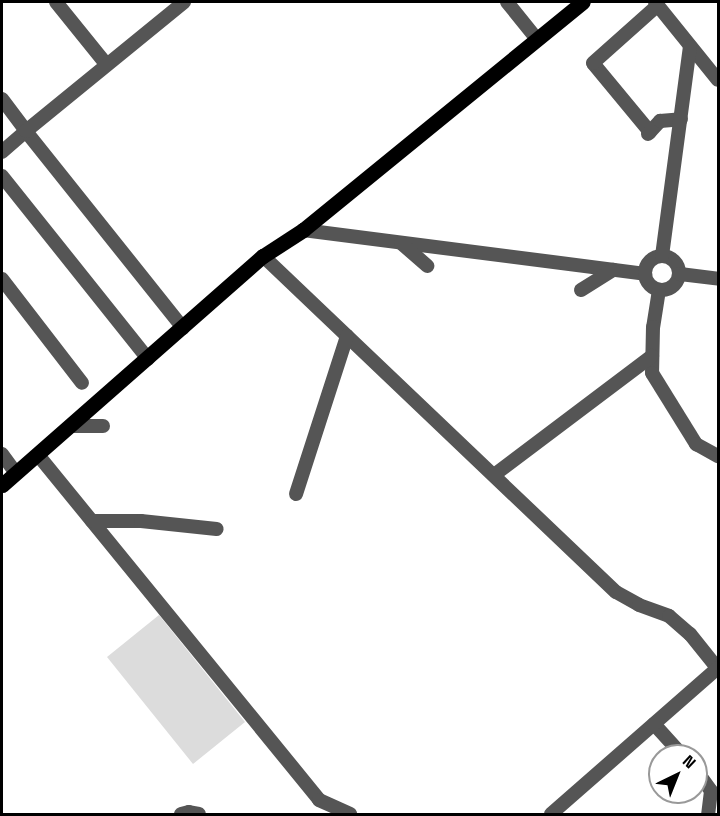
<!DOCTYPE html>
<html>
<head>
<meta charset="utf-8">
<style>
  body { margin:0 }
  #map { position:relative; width:720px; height:816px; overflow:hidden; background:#fff; font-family:"Space Grotesk",sans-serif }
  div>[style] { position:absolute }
  .green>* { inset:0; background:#dcdcdc }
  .minor>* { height:14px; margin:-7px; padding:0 7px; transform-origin:7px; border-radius:7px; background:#555 }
  .minor>.ring { margin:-7px; padding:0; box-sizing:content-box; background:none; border:14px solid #555; border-radius:50% }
  .major>* { height:15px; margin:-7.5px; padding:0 7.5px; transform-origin:7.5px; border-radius:7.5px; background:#000 }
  span { translate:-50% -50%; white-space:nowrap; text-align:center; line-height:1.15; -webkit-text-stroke:5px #fff; paint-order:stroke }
  .frame { position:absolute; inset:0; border:3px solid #000; pointer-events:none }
  .north { position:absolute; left:648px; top:744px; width:60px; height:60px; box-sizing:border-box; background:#fff; border:2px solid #999; border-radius:50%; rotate:43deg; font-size:16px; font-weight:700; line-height:24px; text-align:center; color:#000 }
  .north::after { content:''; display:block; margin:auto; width:21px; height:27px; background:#000; clip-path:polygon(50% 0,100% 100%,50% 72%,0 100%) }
</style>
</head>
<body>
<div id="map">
  <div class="green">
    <i style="clip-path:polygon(159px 615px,245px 722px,193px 764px,107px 657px)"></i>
  </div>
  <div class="minor">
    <i style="left:56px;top:2px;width:80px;rotate:51.1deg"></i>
    <i style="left:507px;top:2px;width:46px;rotate:51.1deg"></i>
    <i style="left:655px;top:2px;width:100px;rotate:51.1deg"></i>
    <i style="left:2px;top:99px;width:40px;rotate:53deg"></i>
    <i style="left:26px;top:131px;width:32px;rotate:139deg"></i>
    <i style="left:650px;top:132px;width:89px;rotate:-129.6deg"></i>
    <i style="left:593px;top:63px;width:87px;rotate:-41.7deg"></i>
    <i style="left:648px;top:134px;width:18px;rotate:-47deg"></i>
    <i style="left:660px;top:121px;width:21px;rotate:-5deg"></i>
    <i style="left:2px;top:176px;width:234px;rotate:51.4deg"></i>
    <i style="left:303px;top:230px;width:345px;rotate:7.3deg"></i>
    <i style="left:401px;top:243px;width:35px;rotate:41deg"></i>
    <i class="ring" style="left:645px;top:256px;width:20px;height:20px"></i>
    <i style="left:263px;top:256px;width:487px;rotate:43.6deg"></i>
    <i style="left:616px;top:592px;width:26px;rotate:29deg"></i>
    <i style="left:639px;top:605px;width:32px;rotate:20deg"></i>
    <i style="left:669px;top:616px;width:28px;rotate:41deg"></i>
    <i style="left:690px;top:634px;width:45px;rotate:51.3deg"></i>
    <i style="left:662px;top:256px;width:211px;rotate:-82.4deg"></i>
    <i style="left:680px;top:274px;width:38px;rotate:7deg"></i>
    <i style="left:2px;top:279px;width:131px;rotate:52.4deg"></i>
    <i style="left:581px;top:290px;width:38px;rotate:-32deg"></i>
    <i style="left:659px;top:290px;width:37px;rotate:99deg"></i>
    <i style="left:653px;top:327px;width:46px;rotate:91.2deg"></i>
    <i style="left:652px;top:373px;width:84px;rotate:58.2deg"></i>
    <i style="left:696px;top:444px;width:25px;rotate:29deg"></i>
    <i style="left:183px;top:328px;width:252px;rotate:-128.6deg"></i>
    <i style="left:26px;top:131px;width:204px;rotate:-39.2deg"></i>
    <i style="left:71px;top:426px;width:32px"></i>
    <i style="left:2px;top:454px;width:24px;rotate:54deg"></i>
    <i style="left:38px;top:455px;width:445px;rotate:50.8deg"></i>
    <i style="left:319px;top:800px;width:34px;rotate:24deg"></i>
    <i style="left:494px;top:475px;width:198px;rotate:-37deg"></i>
    <i style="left:296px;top:494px;width:166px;rotate:-72.1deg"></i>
    <i style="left:92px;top:521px;width:49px"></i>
    <i style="left:141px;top:521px;width:76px;rotate:6deg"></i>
    <i style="left:654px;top:724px;width:43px;rotate:47.8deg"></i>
    <i style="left:696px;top:770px;width:26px;rotate:54deg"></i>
    <i style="left:711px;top:791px;width:23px;rotate:97deg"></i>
    <i style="left:181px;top:814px;width:8px;rotate:-14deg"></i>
    <i style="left:189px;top:812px;width:10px;rotate:11deg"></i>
    <i style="left:551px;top:814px;width:222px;rotate:-41.2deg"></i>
  </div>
  <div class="major">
    <i style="left:2px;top:485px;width:347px;rotate:-41.3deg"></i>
    <i style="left:263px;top:256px;width:48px;rotate:-33deg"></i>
    <i style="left:303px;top:230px;width:361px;rotate:-39.2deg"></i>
  </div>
  <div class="frame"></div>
  <div class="north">N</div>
</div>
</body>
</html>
